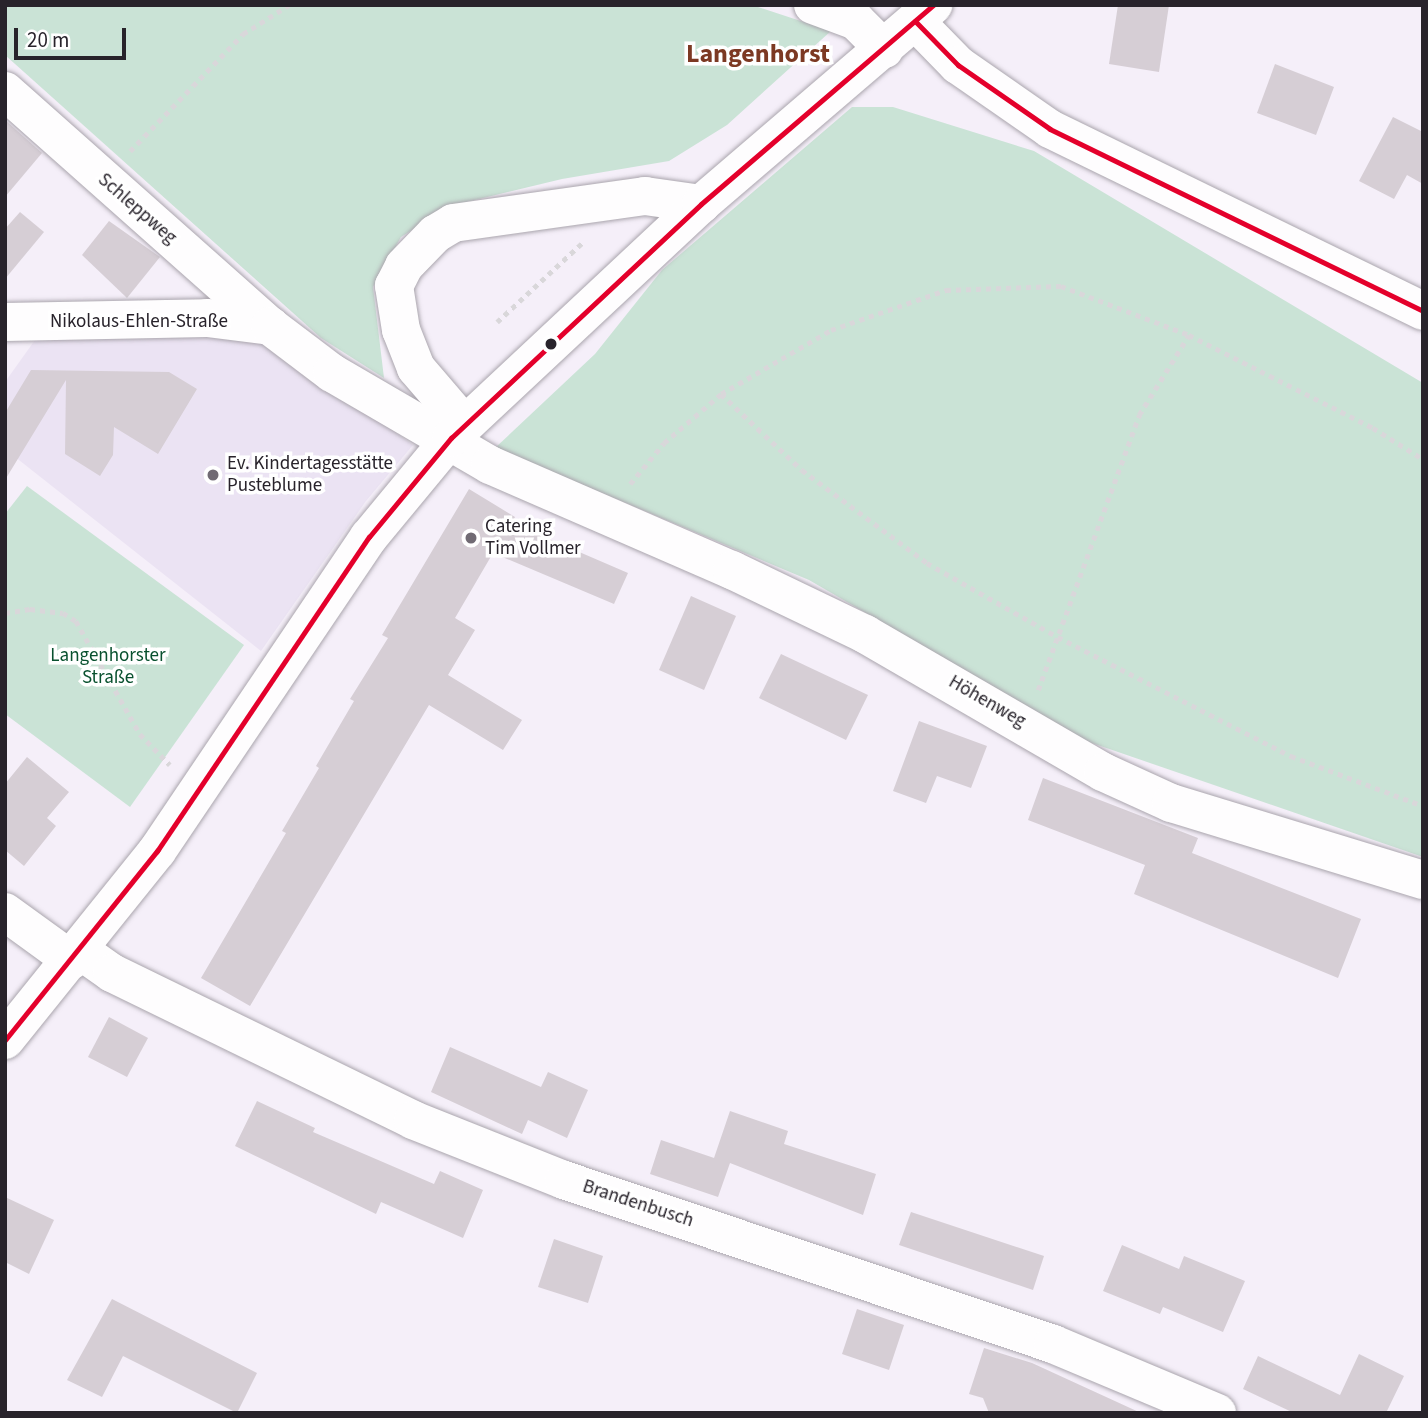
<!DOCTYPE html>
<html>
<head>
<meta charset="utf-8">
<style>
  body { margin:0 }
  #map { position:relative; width:1428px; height:1418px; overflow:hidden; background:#f5eff9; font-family:"Source Sans 3",sans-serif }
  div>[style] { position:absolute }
  .education>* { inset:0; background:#ebe3f3 }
  .green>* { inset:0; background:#cae3d6 }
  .building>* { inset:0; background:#d6ced5 }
  .path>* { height:4.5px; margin-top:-2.25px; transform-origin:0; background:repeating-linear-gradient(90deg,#d9d7da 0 5px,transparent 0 10px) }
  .roads { filter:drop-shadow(0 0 2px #aaa5ad) drop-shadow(0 0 2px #aaa5ad) }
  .minor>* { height:38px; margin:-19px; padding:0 19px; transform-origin:19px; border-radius:19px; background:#fefdfe }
  .bus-1>* { height:5px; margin:-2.5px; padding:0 2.5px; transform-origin:2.5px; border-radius:2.5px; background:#e4002b }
  .dots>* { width:19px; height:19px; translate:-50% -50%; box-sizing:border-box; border:4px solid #fff; border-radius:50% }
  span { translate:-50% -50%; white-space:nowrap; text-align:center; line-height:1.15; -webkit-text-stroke:7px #fff; paint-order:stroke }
  .street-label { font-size:19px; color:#28232b }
  .poi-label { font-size:19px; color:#28232b }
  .left { translate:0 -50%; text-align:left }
  .park-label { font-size:19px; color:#09512f }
  .district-label { font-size:26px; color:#7c3923; font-weight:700 }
  .frame { position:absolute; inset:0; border:7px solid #28232b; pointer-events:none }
  .scale { position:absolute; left:14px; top:28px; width:112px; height:32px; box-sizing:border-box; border:4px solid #28232b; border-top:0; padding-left:9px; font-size:21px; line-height:24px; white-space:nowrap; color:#28232b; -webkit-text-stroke:5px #fff; paint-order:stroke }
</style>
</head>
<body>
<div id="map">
  <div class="education">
    <i style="clip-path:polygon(40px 333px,264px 338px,413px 445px,366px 501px,261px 651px,5px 449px,5px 382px)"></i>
  </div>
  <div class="green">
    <i style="clip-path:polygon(5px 5px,752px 5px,831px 31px,727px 125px,669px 161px,562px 179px,450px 206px,401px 237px,373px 287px,384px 378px,321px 338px,5px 55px)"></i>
    <i style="clip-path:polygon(852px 107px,893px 107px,1034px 151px,1423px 383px,1423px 857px,1089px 742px,809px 580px,495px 448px,595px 354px,662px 270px)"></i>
    <i style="clip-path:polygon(27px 486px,244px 645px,130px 807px,5px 714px,5px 514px)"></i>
  </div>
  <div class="building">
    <i style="clip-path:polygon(1118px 5px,1169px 5px,1159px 72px,1109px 64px)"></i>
    <i style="clip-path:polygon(1275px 64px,1334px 87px,1316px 135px,1257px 113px)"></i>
    <i style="clip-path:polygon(1393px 117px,1423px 132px,1423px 184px,1407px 175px,1394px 199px,1359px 181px)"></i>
    <i style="clip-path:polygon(5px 120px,42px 153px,5px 197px)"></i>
    <i style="clip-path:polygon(20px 212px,44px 232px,5px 279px,5px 229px)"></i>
    <i style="clip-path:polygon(109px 221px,160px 257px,127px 298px,82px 255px)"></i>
    <i style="clip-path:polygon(31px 370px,169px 372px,197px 389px,158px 454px,114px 427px,113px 455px,100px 476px,65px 454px,66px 380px,5px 480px,5px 413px)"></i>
    <i style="clip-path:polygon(469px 489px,515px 517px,512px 523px,628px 573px,614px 604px,493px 553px,455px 618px,475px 630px,448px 675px,522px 720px,503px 750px,429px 705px,250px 1006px,201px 978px,286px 833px,282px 831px,319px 768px,316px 766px,354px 701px,350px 699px,388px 638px,382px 635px)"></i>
    <i style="clip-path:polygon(691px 596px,736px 616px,704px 690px,659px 670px)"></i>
    <i style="clip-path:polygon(781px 654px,868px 695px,846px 740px,759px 698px)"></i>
    <i style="clip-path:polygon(919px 721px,987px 746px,971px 788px,937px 776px,926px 803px,893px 791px)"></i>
    <i style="clip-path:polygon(27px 757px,69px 792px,47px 818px,56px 826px,24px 866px,5px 850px,5px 784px)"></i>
    <i style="clip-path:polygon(1043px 778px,1198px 838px,1192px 853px,1361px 919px,1338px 978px,1134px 894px,1145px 865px,1028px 820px)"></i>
    <i style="clip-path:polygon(109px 1017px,148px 1038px,127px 1077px,88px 1057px)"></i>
    <i style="clip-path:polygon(450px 1047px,541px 1087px,548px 1072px,588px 1090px,567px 1138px,528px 1120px,522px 1134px,431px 1092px)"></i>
    <i style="clip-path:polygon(257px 1101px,315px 1128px,313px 1132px,434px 1184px,440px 1171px,483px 1190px,463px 1238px,381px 1202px,376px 1214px,235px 1146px)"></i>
    <i style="clip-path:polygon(730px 1111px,788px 1131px,784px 1144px,876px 1174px,863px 1215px,730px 1163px,718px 1197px,650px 1174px,661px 1140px,723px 1161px,714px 1158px)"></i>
    <i style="clip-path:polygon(5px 1197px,54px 1220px,29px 1274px,5px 1262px)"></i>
    <i style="clip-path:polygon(911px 1212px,1044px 1256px,1033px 1290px,899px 1245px)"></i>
    <i style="clip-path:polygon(554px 1239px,603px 1256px,588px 1303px,538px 1287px)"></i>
    <i style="clip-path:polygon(1122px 1245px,1179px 1269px,1184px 1256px,1245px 1281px,1223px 1332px,1163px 1307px,1160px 1314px,1103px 1291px)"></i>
    <i style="clip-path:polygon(112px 1299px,257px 1373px,237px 1413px,123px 1356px,102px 1397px,67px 1380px)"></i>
    <i style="clip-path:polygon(857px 1309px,904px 1325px,889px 1370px,842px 1354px)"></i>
    <i style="clip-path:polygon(984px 1348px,1032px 1363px,1141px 1413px,989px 1413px,983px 1398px,969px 1394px)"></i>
    <i style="clip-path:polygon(1359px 1354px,1404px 1376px,1386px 1413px,1294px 1413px,1243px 1389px,1258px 1356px,1340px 1395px)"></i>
  </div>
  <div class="path">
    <i style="left:130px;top:151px;width:163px;rotate:-46deg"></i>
    <i style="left:243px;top:34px;width:54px;rotate:-32.2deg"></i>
    <i style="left:497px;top:322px;width:116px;rotate:-42.9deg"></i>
    <i style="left:721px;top:394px;width:127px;rotate:-30.2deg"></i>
    <i style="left:831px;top:330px;width:122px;rotate:-19.2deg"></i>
    <i style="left:946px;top:290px;width:115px;rotate:-2deg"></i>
    <i style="left:1061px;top:286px;width:137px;rotate:20.9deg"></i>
    <i style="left:1189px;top:335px;width:206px;rotate:26.8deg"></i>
    <i style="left:1373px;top:428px;width:59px;rotate:31.8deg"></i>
    <i style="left:630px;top:484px;width:53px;rotate:-50.3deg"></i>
    <i style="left:664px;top:443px;width:75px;rotate:-40.7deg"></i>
    <i style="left:721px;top:394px;width:111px;rotate:43.2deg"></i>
    <i style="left:802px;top:470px;width:156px;rotate:36.6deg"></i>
    <i style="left:927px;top:563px;width:150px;rotate:29.5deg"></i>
    <i style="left:1058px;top:637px;width:262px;rotate:27.1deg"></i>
    <i style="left:1291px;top:756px;width:141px;rotate:20.7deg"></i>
    <i style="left:5px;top:613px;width:25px;rotate:-9deg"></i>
    <i style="left:30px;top:609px;width:33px;rotate:7deg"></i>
    <i style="left:63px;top:613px;width:15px;rotate:32deg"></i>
    <i style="left:76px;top:621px;width:130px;rotate:60.5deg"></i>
    <i style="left:140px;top:734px;width:43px;rotate:45.9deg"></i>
    <i style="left:1038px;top:690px;width:293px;rotate:-69.8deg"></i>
    <i style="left:1139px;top:415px;width:94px;rotate:-58deg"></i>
  </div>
  <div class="roads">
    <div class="minor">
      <i style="left:813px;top:5px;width:46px;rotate:20.4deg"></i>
      <i style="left:856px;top:21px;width:40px;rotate:45deg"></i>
      <i style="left:915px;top:21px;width:62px;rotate:45.7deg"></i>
      <i style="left:958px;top:65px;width:112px;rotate:34.8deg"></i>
      <i style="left:1050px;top:129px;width:415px;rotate:26deg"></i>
      <i style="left:5px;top:91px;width:354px;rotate:41.6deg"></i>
      <i style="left:5px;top:322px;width:202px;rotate:-1.1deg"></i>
      <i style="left:207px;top:318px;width:64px;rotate:7.2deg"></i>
      <i style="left:270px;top:326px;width:78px;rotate:37.2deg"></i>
      <i style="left:332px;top:373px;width:183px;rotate:30.2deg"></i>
      <i style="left:490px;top:465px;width:264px;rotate:23.5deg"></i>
      <i style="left:732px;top:570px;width:148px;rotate:25.7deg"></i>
      <i style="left:865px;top:634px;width:275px;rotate:30.1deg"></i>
      <i style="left:1103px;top:772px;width:75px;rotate:24.5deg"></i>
      <i style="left:1171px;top:803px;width:264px;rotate:17deg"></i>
      <i style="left:464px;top:424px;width:74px;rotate:-130.6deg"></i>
      <i style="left:416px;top:368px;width:41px;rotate:-111.5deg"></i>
      <i style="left:401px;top:330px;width:45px;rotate:-99deg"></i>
      <i style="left:394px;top:286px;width:22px;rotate:-63deg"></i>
      <i style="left:404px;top:266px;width:45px;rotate:-45.9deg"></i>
      <i style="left:435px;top:234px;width:21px;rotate:-31deg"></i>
      <i style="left:453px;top:223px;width:194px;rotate:-8deg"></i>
      <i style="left:645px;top:196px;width:57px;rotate:8.1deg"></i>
      <i style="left:5px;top:912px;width:82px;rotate:36deg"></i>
      <i style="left:78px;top:949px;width:42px;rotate:35.2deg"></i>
      <i style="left:112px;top:973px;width:335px;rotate:26deg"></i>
      <i style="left:413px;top:1120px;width:162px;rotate:21.7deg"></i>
      <i style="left:564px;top:1180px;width:516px;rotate:18.54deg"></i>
      <i style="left:1053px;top:1344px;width:178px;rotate:22.8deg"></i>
      <i style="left:5px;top:1040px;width:243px;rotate:-51.2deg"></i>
      <i style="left:157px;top:851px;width:379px;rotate:-56deg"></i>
      <i style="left:369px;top:537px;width:129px;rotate:-50.4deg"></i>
      <i style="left:451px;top:438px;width:342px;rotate:-43.1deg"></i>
      <i style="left:701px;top:204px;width:306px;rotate:-40.6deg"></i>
    </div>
  </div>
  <div class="bus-1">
    <i style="left:915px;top:21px;width:62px;rotate:45.7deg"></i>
    <i style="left:958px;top:65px;width:112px;rotate:34.8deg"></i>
    <i style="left:1050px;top:129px;width:415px;rotate:26deg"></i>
    <i style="left:5px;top:1040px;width:243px;rotate:-51.2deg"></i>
    <i style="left:157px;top:851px;width:379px;rotate:-56deg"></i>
    <i style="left:369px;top:537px;width:129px;rotate:-50.4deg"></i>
    <i style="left:451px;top:438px;width:342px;rotate:-43.1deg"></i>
    <i style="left:701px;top:204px;width:306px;rotate:-40.6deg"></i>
  </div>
  <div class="dots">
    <i style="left:551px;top:344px;background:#28232b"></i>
    <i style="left:213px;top:475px;background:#706a73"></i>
    <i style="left:471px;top:538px;background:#706a73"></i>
  </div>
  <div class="street-label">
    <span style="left:137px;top:209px;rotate:41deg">Schleppweg</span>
    <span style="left:139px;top:322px">Nikolaus-Ehlen-Straße</span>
    <span style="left:987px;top:702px;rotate:30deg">Höhenweg</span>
    <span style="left:638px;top:1204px;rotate:18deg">Brandenbusch</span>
  </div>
  <div class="poi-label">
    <span class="left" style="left:227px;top:475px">Ev. Kindertagesstätte<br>Pusteblume</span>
    <span class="left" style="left:485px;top:538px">Catering<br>Tim Vollmer</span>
  </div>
  <div class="park-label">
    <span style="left:108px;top:667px">Langenhorster<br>Straße</span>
  </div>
  <div class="district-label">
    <span style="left:758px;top:54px">Langenhorst</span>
  </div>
  <div class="frame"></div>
  <div class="scale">20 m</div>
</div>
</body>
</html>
